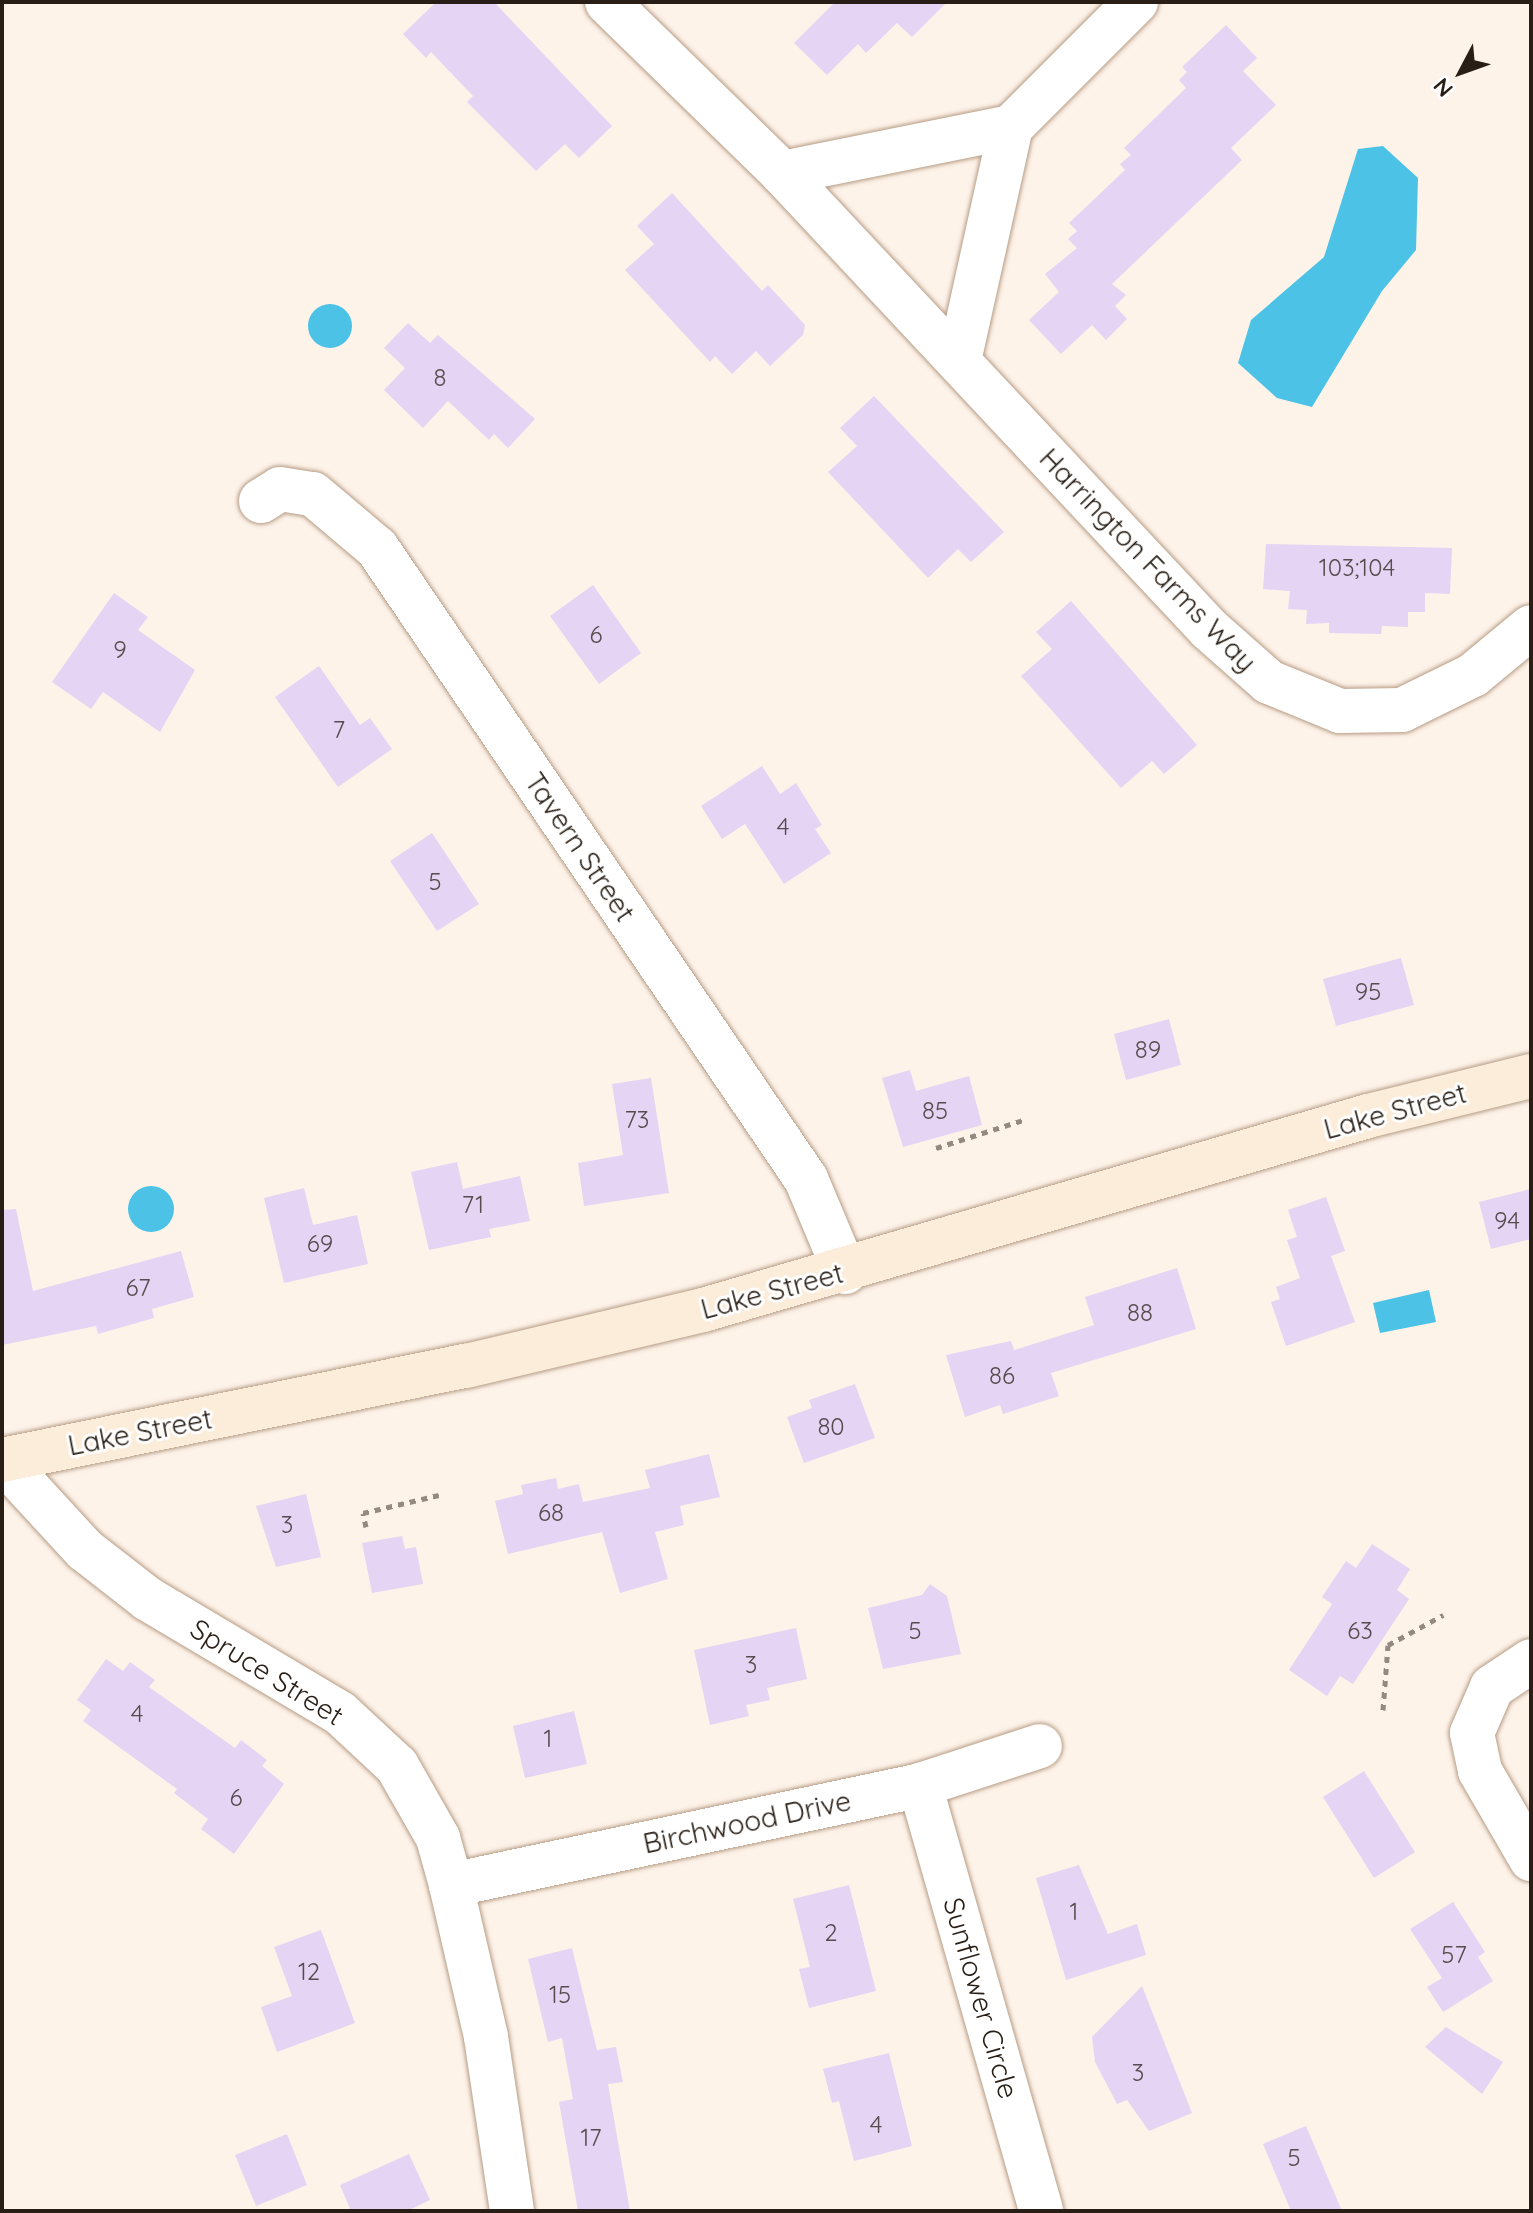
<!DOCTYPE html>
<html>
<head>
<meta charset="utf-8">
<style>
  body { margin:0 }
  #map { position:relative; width:1533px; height:2213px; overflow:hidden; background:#fef3e9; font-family:Quicksand,sans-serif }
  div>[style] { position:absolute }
  .water>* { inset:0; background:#4bc2e6 }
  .round { border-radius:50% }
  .building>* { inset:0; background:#e5d4f4 }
  .path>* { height:5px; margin-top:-2.5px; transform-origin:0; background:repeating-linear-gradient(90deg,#958a81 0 6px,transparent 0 12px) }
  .roads { filter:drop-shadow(0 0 2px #b69c85) drop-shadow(0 0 2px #b69c85) }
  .street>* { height:44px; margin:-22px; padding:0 22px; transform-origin:22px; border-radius:22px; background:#fff }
  .secondary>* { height:44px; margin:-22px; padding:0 22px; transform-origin:22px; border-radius:22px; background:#fbedda }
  span { translate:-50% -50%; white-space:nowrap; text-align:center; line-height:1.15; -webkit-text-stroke:6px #fff; paint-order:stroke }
  .number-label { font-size:24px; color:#574c4d }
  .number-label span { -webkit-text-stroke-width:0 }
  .street-label { font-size:28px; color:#281e15 }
  .frame { position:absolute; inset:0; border:4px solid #281e15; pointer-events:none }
  .north { position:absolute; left:1421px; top:32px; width:80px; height:80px; -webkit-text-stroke:6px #fff; paint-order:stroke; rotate:229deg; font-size:22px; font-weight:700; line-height:32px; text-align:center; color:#281e15 }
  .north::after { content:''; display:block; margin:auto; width:28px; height:36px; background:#281e15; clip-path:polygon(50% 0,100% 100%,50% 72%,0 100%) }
</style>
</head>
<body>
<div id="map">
  <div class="water">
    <i style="clip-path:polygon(1383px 146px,1418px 178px,1416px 250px,1382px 291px,1312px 407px,1277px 398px,1238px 363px,1251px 320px,1324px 257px,1358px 149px)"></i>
    <i class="round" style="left:308px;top:304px;width:44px;height:44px"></i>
    <i class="round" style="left:128px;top:1186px;width:46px;height:46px"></i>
    <i style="clip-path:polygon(1429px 1290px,1436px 1322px,1380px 1333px,1373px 1303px)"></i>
  </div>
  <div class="building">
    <i style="clip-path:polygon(436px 2px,494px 2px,612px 126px,579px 158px,565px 144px,536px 171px,467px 102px,473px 96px,431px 52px,426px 58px,403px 34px)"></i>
    <i style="clip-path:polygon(835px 2px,947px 2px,912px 37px,897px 23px,866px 53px,858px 44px,827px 75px,794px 43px)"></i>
    <i style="clip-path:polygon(1226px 25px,1257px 58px,1243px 71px,1276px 105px,1231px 148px,1242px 160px,1112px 284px,1126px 295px,1115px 306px,1127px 319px,1106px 340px,1092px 325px,1061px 354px,1029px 320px,1059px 292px,1045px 274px,1077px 248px,1068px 239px,1077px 231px,1069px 223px,1125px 170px,1120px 164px,1131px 155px,1124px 148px,1186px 88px,1179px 80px,1187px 72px,1182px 67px)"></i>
    <i style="clip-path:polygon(672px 193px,762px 291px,768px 285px,805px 325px,803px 335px,770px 366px,756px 351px,732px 374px,715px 356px,710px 362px,625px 270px,654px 244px,637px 226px)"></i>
    <i style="clip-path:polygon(408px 323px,430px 343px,438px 335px,535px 419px,508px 448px,494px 434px,489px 440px,448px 401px,423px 428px,384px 390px,405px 368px,384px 348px)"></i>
    <i style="clip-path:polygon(874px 396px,1004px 532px,971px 562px,958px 549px,928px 578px,828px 472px,857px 446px,840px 428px)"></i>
    <i style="clip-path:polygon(1266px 544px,1452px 548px,1450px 594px,1425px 593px,1425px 612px,1408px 612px,1408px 627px,1382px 626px,1381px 634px,1329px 633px,1329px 623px,1306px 624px,1307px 610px,1288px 609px,1290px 591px,1263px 589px)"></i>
    <i style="clip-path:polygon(593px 585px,641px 653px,599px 684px,550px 616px)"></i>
    <i style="clip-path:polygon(114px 593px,148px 617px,138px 630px,195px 670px,160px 732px,103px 692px,91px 709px,52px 682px)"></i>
    <i style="clip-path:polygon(1071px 601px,1197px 745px,1164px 774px,1152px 761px,1121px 788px,1021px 676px,1052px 649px,1036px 632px)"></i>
    <i style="clip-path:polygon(319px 666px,360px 725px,370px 718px,392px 749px,338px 787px,275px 697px)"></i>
    <i style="clip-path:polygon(762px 766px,780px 794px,796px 783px,822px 825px,815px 829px,831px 853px,784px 884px,745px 824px,722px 839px,701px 806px)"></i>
    <i style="clip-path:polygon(432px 833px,479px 904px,437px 931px,390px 861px)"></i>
    <i style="clip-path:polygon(1401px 958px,1414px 1005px,1336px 1026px,1323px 979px)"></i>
    <i style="clip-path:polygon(1169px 1019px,1181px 1065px,1126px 1080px,1114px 1034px)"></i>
    <i style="clip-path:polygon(910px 1070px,916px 1091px,969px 1076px,982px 1125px,903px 1147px,882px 1078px)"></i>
    <i style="clip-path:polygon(651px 1078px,669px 1193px,584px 1206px,578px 1163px,623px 1155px,612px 1084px)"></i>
    <i style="clip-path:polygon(457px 1162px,463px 1189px,520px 1176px,530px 1221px,489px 1229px,491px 1237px,429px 1250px,411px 1172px)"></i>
    <i style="clip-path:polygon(304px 1188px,313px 1225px,357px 1215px,368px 1264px,284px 1283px,264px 1198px)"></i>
    <i style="clip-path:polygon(1531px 1189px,1531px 1239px,1491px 1249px,1479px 1202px)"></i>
    <i style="clip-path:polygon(1326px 1197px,1345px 1251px,1331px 1256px,1355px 1322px,1286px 1346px,1271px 1302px,1280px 1299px,1276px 1287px,1300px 1278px,1287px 1240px,1297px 1237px,1288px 1210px)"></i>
    <i style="clip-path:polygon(16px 1209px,33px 1291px,181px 1251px,194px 1297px,152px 1309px,154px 1318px,98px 1334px,96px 1326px,2px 1345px,2px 1210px)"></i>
    <i style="clip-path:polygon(1177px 1268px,1196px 1329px,1051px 1373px,1059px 1396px,1003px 1414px,1000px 1405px,965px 1417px,946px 1355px,1011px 1341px,1014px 1350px,1094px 1325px,1085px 1297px)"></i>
    <i style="clip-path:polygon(855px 1384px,875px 1438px,804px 1463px,787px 1417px,812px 1408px,809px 1400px)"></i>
    <i style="clip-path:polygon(709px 1454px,720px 1497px,680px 1506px,684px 1525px,655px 1532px,668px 1579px,620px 1593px,602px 1532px,508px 1554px,495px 1501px,523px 1494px,521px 1485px,556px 1478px,558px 1489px,579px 1484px,583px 1502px,650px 1488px,645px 1470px)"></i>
    <i style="clip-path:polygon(306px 1494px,321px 1557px,276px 1567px,256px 1506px)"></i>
    <i style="clip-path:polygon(402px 1536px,405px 1549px,416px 1547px,423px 1584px,372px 1593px,362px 1543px)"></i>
    <i style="clip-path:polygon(1372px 1544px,1410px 1569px,1397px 1590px,1409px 1599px,1353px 1684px,1340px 1676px,1327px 1696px,1289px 1670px,1332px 1604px,1322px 1597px,1346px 1561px,1356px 1568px)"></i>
    <i style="clip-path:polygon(930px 1584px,947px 1596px,961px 1654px,883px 1669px,868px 1608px,922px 1595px)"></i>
    <i style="clip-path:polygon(796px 1628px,807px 1679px,767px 1688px,770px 1700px,746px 1705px,749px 1716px,710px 1725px,694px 1650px)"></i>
    <i style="clip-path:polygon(106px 1659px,123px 1671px,130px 1662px,155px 1680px,149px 1687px,218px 1736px,235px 1748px,241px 1740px,267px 1760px,262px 1766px,284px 1784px,234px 1854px,201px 1829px,208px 1819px,174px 1793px,177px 1789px,83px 1721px,91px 1710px,77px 1700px)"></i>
    <i style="clip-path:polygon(574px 1711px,587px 1764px,525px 1778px,513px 1726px)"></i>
    <i style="clip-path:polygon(1364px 1771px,1415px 1852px,1374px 1878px,1323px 1797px)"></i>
    <i style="clip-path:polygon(1079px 1865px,1108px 1934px,1137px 1924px,1146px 1955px,1066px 1980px,1036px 1878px)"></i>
    <i style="clip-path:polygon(849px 1885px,876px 1991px,809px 2008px,799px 1969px,810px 1967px,793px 1899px)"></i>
    <i style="clip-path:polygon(1453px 1902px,1485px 1952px,1478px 1957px,1493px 1981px,1443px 2012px,1427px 1987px,1442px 1978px,1410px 1929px)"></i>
    <i style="clip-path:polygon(321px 1930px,355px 2023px,277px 2052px,261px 2007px,292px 1996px,274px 1947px)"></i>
    <i style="clip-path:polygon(572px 1948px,597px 2050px,616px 2047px,623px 2082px,608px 2084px,630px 2211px,578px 2211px,559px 2102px,573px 2099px,562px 2038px,548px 2042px,528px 1959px)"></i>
    <i style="clip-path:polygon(1142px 1986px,1192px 2113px,1149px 2131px,1127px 2100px,1117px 2104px,1095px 2062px,1092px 2037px)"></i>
    <i style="clip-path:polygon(1446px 2027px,1503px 2062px,1482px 2094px,1425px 2047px)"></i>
    <i style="clip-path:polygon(889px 2053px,912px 2146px,854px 2161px,839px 2101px,832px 2103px,823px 2069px)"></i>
    <i style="clip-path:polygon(1306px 2126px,1342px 2211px,1291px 2211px,1263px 2144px)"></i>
    <i style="clip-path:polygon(287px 2134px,307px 2185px,256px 2206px,235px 2155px)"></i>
    <i style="clip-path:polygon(409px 2154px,430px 2200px,407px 2211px,351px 2211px,340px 2185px)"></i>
  </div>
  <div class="path">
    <i style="left:936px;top:1148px;width:91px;rotate:-17.8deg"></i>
    <i style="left:366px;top:1527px;width:14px;rotate:-102deg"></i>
    <i style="left:363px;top:1513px;width:78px;rotate:-13.3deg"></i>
    <i style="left:1383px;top:1710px;width:65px;rotate:-85.6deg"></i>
    <i style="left:1388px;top:1645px;width:63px;rotate:-28.6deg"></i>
  </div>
  <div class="roads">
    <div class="street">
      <i style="left:607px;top:2px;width:245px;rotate:44.3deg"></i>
      <i style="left:782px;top:173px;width:625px;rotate:46.88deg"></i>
      <i style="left:1209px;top:629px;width:80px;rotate:41.5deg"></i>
      <i style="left:1269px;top:682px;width:77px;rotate:22.2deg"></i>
      <i style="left:1340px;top:711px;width:62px;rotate:-0.9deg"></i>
      <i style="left:1402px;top:710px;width:79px;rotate:-26.2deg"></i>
      <i style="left:1473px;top:675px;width:75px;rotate:-39.6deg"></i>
      <i style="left:782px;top:173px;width:234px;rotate:-11.4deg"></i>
      <i style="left:959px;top:361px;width:240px;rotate:-77.5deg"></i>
      <i style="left:1011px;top:127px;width:177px;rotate:-45deg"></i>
      <i style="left:261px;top:501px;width:22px;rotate:-32deg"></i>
      <i style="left:280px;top:489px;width:33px;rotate:9deg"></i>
      <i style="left:313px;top:494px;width:84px;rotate:40.2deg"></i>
      <i style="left:377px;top:548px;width:763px;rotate:55.79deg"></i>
      <i style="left:806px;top:1179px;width:101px;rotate:67.2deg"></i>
      <i style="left:2px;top:1472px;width:13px;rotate:9deg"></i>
      <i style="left:15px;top:1474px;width:103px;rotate:47.4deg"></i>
      <i style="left:85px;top:1550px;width:80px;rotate:37.9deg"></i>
      <i style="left:148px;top:1599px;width:223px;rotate:30.7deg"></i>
      <i style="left:340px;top:1713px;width:78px;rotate:42.9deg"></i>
      <i style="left:397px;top:1766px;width:83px;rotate:60.3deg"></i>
      <i style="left:438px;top:1838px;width:49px;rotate:74.5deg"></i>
      <i style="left:451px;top:1885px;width:156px;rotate:77deg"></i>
      <i style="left:486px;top:2037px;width:176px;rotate:81.5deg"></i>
      <i style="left:1531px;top:1661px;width:47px;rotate:146.3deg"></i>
      <i style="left:1492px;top:1687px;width:50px;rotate:113.5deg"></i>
      <i style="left:1472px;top:1733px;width:39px;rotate:78deg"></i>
      <i style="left:1480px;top:1771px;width:102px;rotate:59.9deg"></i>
      <i style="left:920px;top:1785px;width:443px;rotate:74.1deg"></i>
      <i style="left:451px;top:1885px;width:480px;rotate:-12deg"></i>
      <i style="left:920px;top:1785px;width:126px;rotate:-18deg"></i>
    </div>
    <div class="secondary">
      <i style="left:2px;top:1460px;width:473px;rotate:-11.5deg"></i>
      <i style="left:466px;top:1366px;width:244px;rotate:-13.3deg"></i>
      <i style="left:703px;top:1310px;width:693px;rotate:-16.26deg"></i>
      <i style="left:1368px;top:1116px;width:168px;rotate:-13.8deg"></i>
    </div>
  </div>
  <div class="number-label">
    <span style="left:440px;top:378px">8</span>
    <span style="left:1357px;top:568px">103;104</span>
    <span style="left:596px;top:635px">6</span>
    <span style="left:120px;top:650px">9</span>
    <span style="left:339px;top:730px">7</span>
    <span style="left:783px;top:827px">4</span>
    <span style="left:435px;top:882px">5</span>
    <span style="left:1368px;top:992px">95</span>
    <span style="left:1148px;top:1050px">89</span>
    <span style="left:935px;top:1111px">85</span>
    <span style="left:637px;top:1120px">73</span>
    <span style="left:473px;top:1205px">71</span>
    <span style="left:1507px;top:1221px">94</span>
    <span style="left:320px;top:1244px">69</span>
    <span style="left:138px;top:1288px">67</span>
    <span style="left:1140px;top:1313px">88</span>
    <span style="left:1002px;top:1376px">86</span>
    <span style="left:831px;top:1427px">80</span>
    <span style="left:551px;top:1513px">68</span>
    <span style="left:287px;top:1525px">3</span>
    <span style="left:915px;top:1631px">5</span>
    <span style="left:1360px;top:1631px">63</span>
    <span style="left:751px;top:1665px">3</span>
    <span style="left:137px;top:1714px">4</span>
    <span style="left:548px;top:1739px">1</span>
    <span style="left:236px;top:1798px">6</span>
    <span style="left:1074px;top:1912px">1</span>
    <span style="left:831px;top:1933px">2</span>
    <span style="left:1454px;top:1955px">57</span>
    <span style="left:309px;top:1972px">12</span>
    <span style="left:560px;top:1995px">15</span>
    <span style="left:1138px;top:2073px">3</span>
    <span style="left:876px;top:2125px">4</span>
    <span style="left:591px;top:2138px">17</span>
    <span style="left:1294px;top:2158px">5</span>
  </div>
  <div class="street-label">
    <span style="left:1148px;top:560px;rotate:46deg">Harrington Farms Way</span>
    <span style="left:580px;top:847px;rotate:56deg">Tavern Street</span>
    <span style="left:1395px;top:1111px;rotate:-15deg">Lake Street</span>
    <span style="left:772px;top:1291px;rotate:-15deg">Lake Street</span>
    <span style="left:140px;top:1432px;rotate:-11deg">Lake Street</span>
    <span style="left:267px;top:1672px;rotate:32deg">Spruce Street</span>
    <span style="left:747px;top:1822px;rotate:-12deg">Birchwood Drive</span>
    <span style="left:981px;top:1998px;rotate:74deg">Sunflower Circle</span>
  </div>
  <div class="frame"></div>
  <div class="north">N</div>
</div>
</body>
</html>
